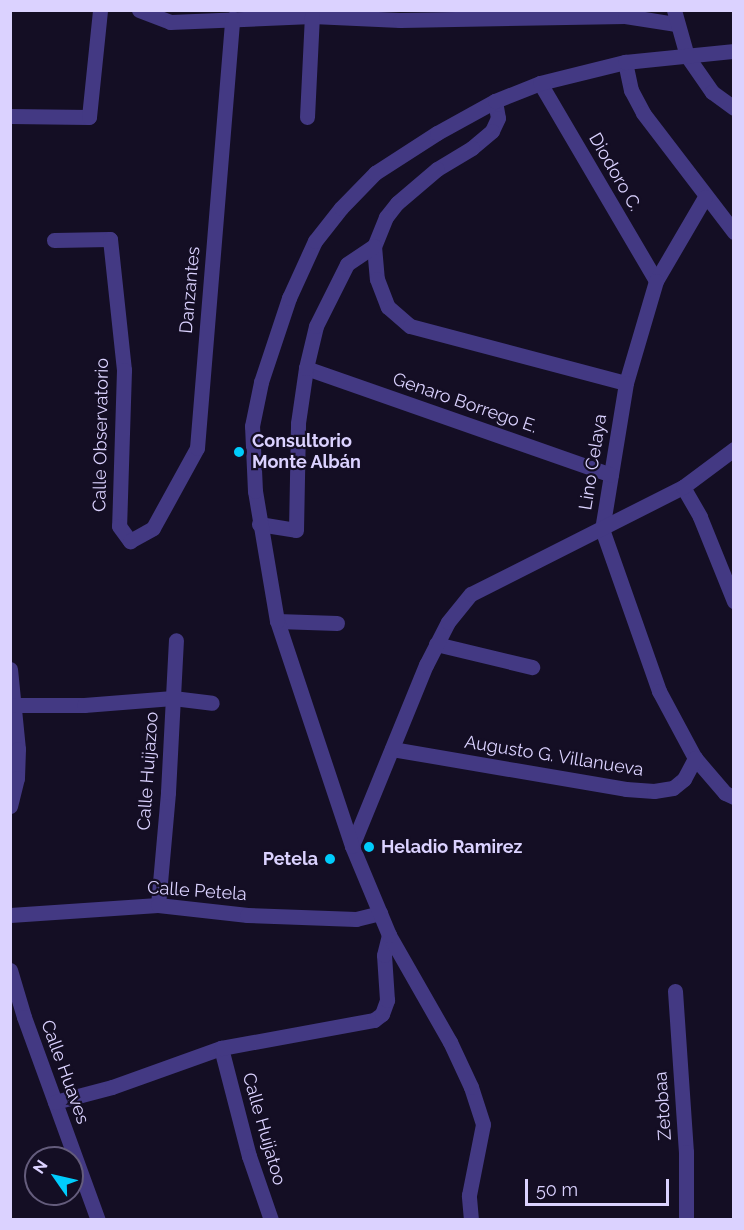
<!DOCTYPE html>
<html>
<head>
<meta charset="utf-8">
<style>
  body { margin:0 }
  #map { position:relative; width:744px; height:1230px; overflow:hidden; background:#140e24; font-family:Raleway,sans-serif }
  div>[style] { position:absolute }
  .minor>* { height:15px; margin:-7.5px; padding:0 7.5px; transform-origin:7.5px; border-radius:7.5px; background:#433983 }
  .dots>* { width:16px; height:16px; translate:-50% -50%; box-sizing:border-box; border:3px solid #140e24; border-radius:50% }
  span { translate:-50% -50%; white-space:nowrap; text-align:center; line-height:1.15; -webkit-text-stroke:4.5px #140e24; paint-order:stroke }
  .street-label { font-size:18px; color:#dbd2ff }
  .poi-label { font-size:18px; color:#dbd2ff; font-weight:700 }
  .left { translate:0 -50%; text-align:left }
  .right { translate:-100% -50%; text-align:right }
  .frame { position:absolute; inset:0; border:12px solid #dbd2ff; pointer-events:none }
  .north { position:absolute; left:24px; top:1146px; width:60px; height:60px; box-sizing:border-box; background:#140e24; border:2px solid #645c7c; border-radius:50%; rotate:304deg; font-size:16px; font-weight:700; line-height:24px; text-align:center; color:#dbd2ff }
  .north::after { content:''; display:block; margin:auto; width:21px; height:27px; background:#00ccfc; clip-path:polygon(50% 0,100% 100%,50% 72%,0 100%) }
  .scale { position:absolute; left:525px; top:1179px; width:144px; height:27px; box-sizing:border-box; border:3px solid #dbd2ff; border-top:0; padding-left:8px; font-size:18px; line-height:21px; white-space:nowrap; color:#dbd2ff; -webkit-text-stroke:4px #140e24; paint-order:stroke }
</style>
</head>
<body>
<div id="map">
  <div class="minor">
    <i style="left:139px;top:10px;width:33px;rotate:21deg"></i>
    <i style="left:170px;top:22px;width:142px;rotate:-2.4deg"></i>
    <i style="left:312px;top:16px;width:88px;rotate:2.6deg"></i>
    <i style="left:400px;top:20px;width:225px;rotate:-1deg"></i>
    <i style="left:625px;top:16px;width:52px;rotate:8.9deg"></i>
    <i style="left:674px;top:10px;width:48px;rotate:74.2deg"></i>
    <i style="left:687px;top:56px;width:44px;rotate:55.2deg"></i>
    <i style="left:712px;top:92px;width:27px;rotate:36deg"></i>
    <i style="left:625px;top:62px;width:29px;rotate:78deg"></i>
    <i style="left:631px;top:90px;width:26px;rotate:62deg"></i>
    <i style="left:643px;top:113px;width:150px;rotate:52.6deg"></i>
    <i style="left:540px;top:83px;width:229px;rotate:59.6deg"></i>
    <i style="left:495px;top:101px;width:17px;rotate:80deg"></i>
    <i style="left:498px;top:118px;width:14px;rotate:115deg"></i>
    <i style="left:492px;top:131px;width:26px;rotate:140deg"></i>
    <i style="left:472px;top:148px;width:41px;rotate:149deg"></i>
    <i style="left:437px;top:169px;width:52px;rotate:139.6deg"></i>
    <i style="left:397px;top:203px;width:18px;rotate:128deg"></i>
    <i style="left:386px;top:217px;width:31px;rotate:112deg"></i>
    <i style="left:374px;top:246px;width:33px;rotate:85deg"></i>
    <i style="left:377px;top:279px;width:30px;rotate:69deg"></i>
    <i style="left:388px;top:307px;width:29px;rotate:41deg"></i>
    <i style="left:410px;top:326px;width:223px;rotate:14.8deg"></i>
    <i style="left:10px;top:116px;width:79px;rotate:0.7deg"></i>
    <i style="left:89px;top:117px;width:108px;rotate:-84.1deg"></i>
    <i style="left:307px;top:117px;width:101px;rotate:-87.2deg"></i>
    <i style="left:705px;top:197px;width:97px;rotate:120.3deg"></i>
    <i style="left:656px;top:281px;width:106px;rotate:106.4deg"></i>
    <i style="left:626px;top:383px;width:148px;rotate:99.3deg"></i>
    <i style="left:602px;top:529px;width:172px;rotate:70.6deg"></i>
    <i style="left:659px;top:691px;width:76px;rotate:61.8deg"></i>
    <i style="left:695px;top:758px;width:46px;rotate:49.4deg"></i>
    <i style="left:725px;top:793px;width:10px;rotate:24deg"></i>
    <i style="left:54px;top:240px;width:56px;rotate:-1deg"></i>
    <i style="left:110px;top:239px;width:132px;rotate:83.9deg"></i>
    <i style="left:124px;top:370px;width:156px;rotate:91.8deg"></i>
    <i style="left:119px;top:526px;width:19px;rotate:54deg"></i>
    <i style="left:130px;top:541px;width:26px;rotate:-29deg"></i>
    <i style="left:153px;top:528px;width:91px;rotate:-61.2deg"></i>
    <i style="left:197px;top:448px;width:431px;rotate:-85.3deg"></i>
    <i style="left:306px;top:368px;width:323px;rotate:19.3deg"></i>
    <i style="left:683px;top:487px;width:34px;rotate:60deg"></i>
    <i style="left:700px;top:517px;width:91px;rotate:68deg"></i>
    <i style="left:259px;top:524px;width:37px;rotate:9deg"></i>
    <i style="left:296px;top:530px;width:107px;rotate:-88.9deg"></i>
    <i style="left:298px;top:423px;width:56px;rotate:-81.7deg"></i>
    <i style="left:306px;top:368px;width:43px;rotate:-76.6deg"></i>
    <i style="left:316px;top:326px;width:69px;rotate:-63.4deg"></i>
    <i style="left:347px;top:264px;width:32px;rotate:-34deg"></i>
    <i style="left:277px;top:621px;width:60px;rotate:1.9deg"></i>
    <i style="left:436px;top:644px;width:99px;rotate:13.5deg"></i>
    <i style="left:10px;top:669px;width:80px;rotate:84.3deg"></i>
    <i style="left:18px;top:749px;width:29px;rotate:92deg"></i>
    <i style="left:17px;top:778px;width:29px;rotate:104deg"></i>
    <i style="left:16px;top:705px;width:68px"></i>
    <i style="left:84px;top:705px;width:89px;rotate:-4.5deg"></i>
    <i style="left:173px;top:698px;width:39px;rotate:7deg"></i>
    <i style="left:392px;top:749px;width:237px;rotate:9.7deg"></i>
    <i style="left:626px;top:789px;width:28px;rotate:4deg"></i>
    <i style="left:654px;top:791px;width:19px;rotate:-9deg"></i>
    <i style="left:673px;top:788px;width:14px;rotate:-39deg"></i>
    <i style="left:684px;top:779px;width:24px;rotate:-62deg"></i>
    <i style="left:352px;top:846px;width:196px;rotate:-67.8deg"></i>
    <i style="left:426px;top:665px;width:48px;rotate:-62.9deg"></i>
    <i style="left:448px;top:622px;width:36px;rotate:-51deg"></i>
    <i style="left:471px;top:594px;width:237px;rotate:-26.8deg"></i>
    <i style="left:683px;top:487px;width:64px;rotate:-36.7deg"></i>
    <i style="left:158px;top:905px;width:113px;rotate:-84.9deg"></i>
    <i style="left:168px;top:792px;width:152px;rotate:-87deg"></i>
    <i style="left:10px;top:915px;width:148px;rotate:-3.9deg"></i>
    <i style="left:158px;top:905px;width:90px;rotate:6.4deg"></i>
    <i style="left:247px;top:915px;width:109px;rotate:2.1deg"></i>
    <i style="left:356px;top:919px;width:25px;rotate:-14deg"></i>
    <i style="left:10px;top:970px;width:49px;rotate:73.4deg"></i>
    <i style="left:24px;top:1017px;width:216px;rotate:70deg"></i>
    <i style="left:675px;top:991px;width:161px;rotate:86.1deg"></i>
    <i style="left:686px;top:1152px;width:68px;rotate:90deg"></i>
    <i style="left:221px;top:1048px;width:112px;rotate:75.5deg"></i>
    <i style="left:249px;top:1156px;width:68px;rotate:71deg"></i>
    <i style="left:55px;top:1102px;width:59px;rotate:-14.7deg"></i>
    <i style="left:112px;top:1087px;width:116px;rotate:-19.7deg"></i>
    <i style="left:221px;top:1048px;width:156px;rotate:-10.4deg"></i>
    <i style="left:374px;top:1020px;width:10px;rotate:-37deg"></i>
    <i style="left:382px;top:1014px;width:15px;rotate:-70deg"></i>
    <i style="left:387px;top:1000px;width:45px;rotate:-93.8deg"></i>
    <i style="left:384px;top:955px;width:21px;rotate:-76deg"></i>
    <i style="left:471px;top:1220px;width:25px;rotate:-95deg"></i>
    <i style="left:469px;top:1195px;width:72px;rotate:-78.8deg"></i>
    <i style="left:483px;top:1124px;width:39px;rotate:-108deg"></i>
    <i style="left:471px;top:1087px;width:50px;rotate:-115deg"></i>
    <i style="left:450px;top:1042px;width:123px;rotate:-119.7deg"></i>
    <i style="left:389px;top:935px;width:96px;rotate:-112.6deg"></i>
    <i style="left:352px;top:846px;width:237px;rotate:-108.4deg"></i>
    <i style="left:277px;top:621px;width:132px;rotate:-99.6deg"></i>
    <i style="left:255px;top:491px;width:65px;rotate:-92.6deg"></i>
    <i style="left:252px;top:426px;width:45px;rotate:-78.4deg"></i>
    <i style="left:261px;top:382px;width:89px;rotate:-71.6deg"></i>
    <i style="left:289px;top:298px;width:63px;rotate:-65.5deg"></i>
    <i style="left:315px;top:241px;width:42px;rotate:-51.8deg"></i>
    <i style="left:341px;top:208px;width:49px;rotate:-45.8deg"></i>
    <i style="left:375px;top:173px;width:74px;rotate:-32.8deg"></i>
    <i style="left:437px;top:133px;width:66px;rotate:-28.9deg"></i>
    <i style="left:495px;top:101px;width:48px;rotate:-21.8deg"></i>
    <i style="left:540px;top:83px;width:88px;rotate:-13.9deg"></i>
    <i style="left:625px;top:62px;width:110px;rotate:-5.8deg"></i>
  </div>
  <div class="dots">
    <i style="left:239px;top:452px;background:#00ccfc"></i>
    <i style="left:369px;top:847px;background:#00ccfc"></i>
    <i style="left:330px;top:859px;background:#00ccfc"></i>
  </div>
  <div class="street-label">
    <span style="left:615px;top:172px;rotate:60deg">Diodoro C.</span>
    <span style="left:190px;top:290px;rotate:-85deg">Danzantes</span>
    <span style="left:465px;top:403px;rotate:19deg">Genaro Borrego E.</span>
    <span style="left:101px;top:435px;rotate:-89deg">Calle Observatorio</span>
    <span style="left:593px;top:462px;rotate:-81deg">Lino Celaya</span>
    <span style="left:554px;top:756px;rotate:9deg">Augusto G. Villanueva</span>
    <span style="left:148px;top:771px;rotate:-86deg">Calle Huijazoo</span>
    <span style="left:197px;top:891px;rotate:4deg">Calle Petela</span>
    <span style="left:65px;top:1072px;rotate:70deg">Calle Huaves</span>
    <span style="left:663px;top:1106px;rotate:-94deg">Zetobaa</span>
    <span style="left:264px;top:1129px;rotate:74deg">Calle Huijatoo</span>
  </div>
  <div class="poi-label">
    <span class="left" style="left:252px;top:452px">Consultorio<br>Monte Albán</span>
    <span class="left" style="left:381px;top:847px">Heladio Ramirez</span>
    <span class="right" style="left:318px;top:859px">Petela</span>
  </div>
  <div class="frame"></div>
  <div class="north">N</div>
  <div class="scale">50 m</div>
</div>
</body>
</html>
